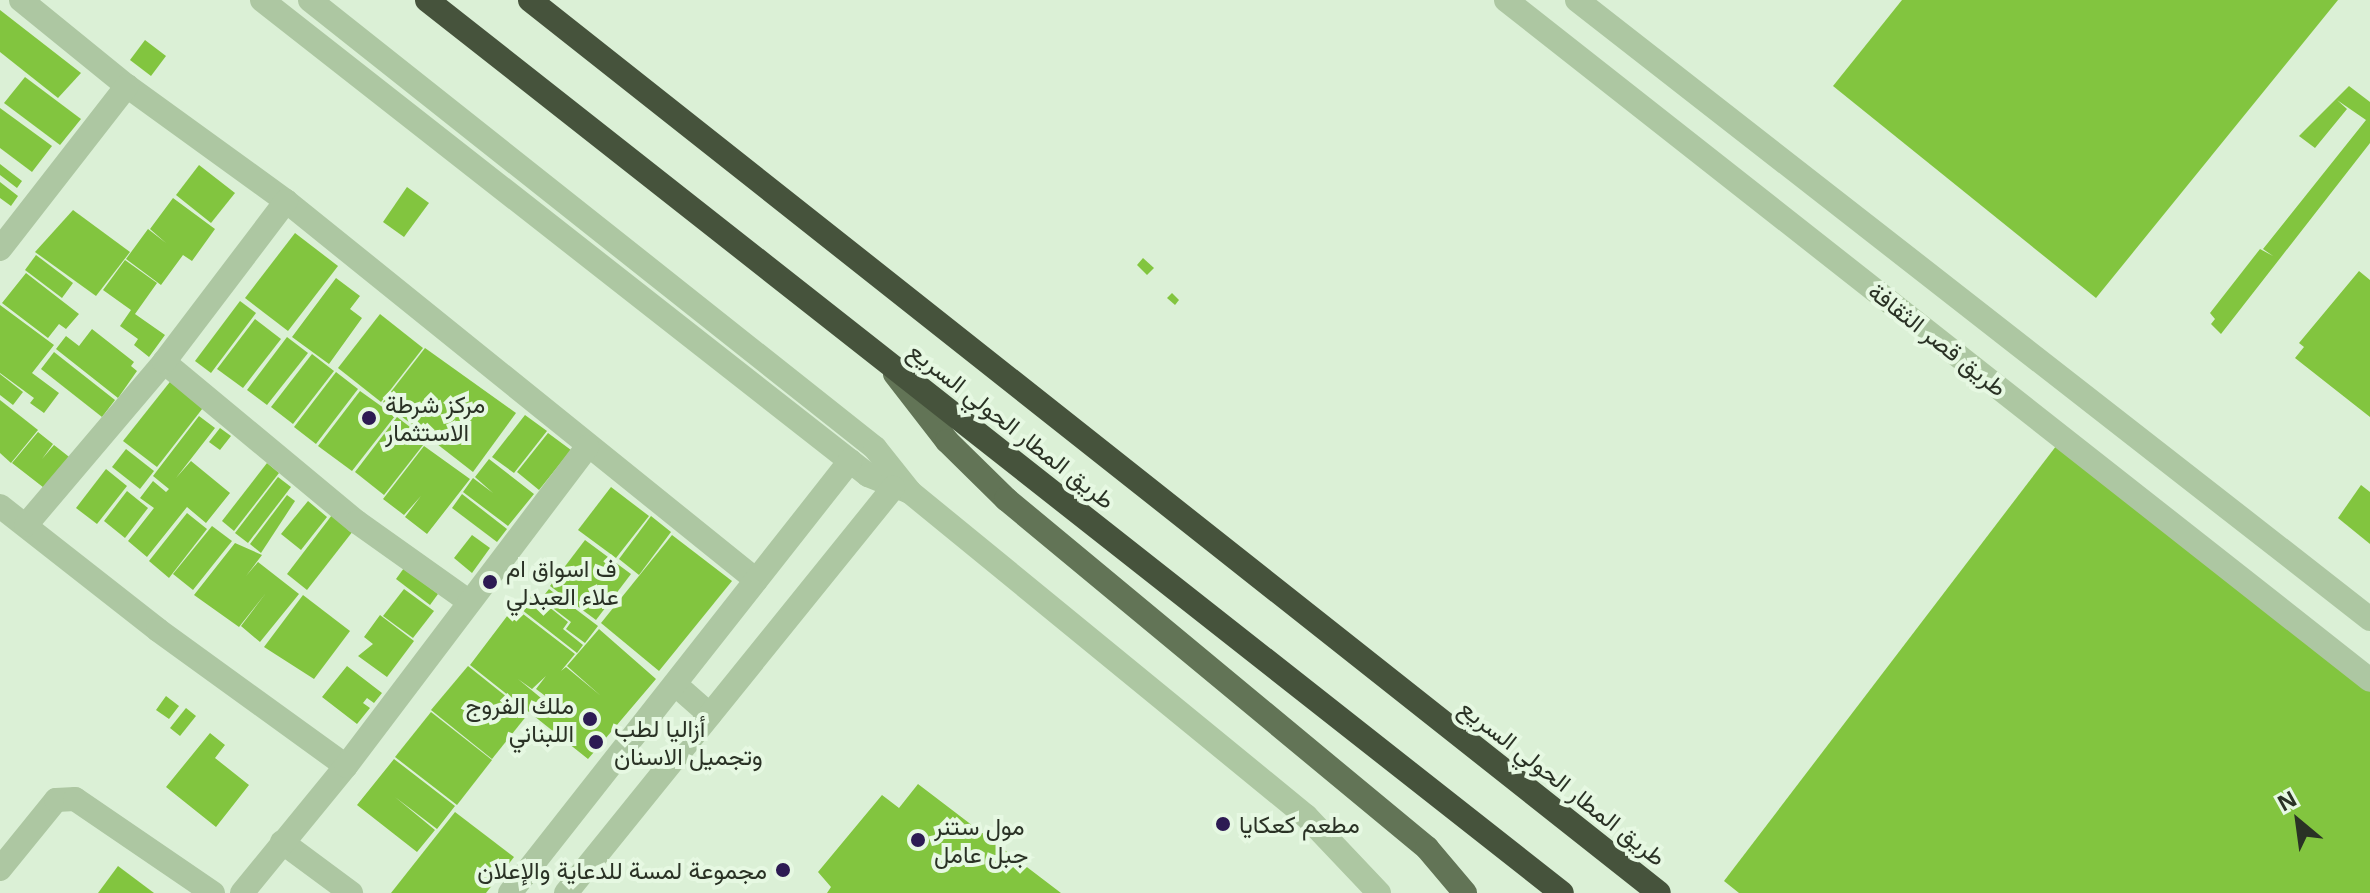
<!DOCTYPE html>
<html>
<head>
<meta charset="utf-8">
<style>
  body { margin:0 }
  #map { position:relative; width:2370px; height:893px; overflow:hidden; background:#dbf0d6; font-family:"Open Sans",Vazirmatn,sans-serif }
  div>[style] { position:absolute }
  .building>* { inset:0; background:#82c53f }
  .minor>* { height:24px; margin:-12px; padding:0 12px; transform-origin:12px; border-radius:12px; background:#adc7a2 }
  .major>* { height:24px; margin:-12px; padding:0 12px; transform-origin:12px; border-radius:12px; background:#627456 }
  .highway>* { height:24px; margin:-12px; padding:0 12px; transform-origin:12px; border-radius:12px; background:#46533c }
  .dots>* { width:22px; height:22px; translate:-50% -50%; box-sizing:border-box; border:4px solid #e6f8e2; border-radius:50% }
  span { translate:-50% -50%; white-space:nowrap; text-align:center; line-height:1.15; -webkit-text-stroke:8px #e6f8e2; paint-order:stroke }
  .street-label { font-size:24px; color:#2a3225 }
  .poi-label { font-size:24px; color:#2a3225 }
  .left { translate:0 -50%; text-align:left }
  .right { translate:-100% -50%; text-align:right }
  .north { position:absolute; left:2258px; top:781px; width:80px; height:80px; -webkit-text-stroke:6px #e6f8e2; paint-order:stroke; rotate:331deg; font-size:22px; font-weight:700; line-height:32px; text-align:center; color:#2a3225 }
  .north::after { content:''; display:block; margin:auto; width:28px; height:36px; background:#2a3225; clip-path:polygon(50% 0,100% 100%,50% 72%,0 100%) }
</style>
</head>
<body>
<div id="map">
  <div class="building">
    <i style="clip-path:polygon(1902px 0,2338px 0,2096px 298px,1833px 86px)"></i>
    <i style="clip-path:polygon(0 10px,81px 73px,58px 98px,0 52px)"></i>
    <i style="clip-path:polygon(145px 40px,166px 56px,151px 76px,130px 60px)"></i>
    <i style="clip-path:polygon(25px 77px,81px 119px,60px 145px,4px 103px)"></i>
    <i style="clip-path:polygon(2349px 86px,2370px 102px,2370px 143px,2221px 334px,2211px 324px,2215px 319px,2210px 313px,2260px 249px,2273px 256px,2263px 249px,2366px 120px,2337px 100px,2347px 109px,2315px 148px,2299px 136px)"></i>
    <i style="clip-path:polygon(0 108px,52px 146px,32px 172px,0 148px)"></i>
    <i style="clip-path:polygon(0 164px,22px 181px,17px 188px,0 175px)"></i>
    <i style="clip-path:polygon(199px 165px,235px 193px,211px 223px,176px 195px)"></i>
    <i style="clip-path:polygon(0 182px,18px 196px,11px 206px,0 198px)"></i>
    <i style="clip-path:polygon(407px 187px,429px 203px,404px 237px,383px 222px)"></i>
    <i style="clip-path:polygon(173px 198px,215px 229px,192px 261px,183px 255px,161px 285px,126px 259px,148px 229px,166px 243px,150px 229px)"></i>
    <i style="clip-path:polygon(73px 210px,130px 252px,96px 296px,35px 252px)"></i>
    <i style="clip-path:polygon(295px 233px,338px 266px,288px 331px,245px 298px)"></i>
    <i style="clip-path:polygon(36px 255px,73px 283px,62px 298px,25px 270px)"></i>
    <i style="clip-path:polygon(1143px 258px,1154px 268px,1147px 275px,1137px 265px)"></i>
    <i style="clip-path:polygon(125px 260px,157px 283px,135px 314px,165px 335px,149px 357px,134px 345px,138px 339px,120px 326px,131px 310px,103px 290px)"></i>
    <i style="clip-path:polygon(2359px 271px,2370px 280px,2370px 417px,2295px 358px,2304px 347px,2299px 343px)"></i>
    <i style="clip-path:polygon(26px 273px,79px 314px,66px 329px,59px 324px,48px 338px,2px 303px)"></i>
    <i style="clip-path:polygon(336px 278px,360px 296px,350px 309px,362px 318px,329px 364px,292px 337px)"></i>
    <i style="clip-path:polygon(1172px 293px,1179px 300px,1175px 305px,1167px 298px)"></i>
    <i style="clip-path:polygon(240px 301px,256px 313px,211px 373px,195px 361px)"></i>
    <i style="clip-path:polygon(0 305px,54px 345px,32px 373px,59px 393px,44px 413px,30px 403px,34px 398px,0 373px)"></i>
    <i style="clip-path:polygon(380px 314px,423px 348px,381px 402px,338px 368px)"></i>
    <i style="clip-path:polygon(255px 319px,281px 339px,243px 388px,217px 369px)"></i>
    <i style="clip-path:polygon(92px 329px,134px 362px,131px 366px,137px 371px,118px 398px,56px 349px,66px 336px,79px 346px)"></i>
    <i style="clip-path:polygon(287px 337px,308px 353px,267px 405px,247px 390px)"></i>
    <i style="clip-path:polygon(425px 348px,516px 413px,473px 472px,383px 402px)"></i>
    <i style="clip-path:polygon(54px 352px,115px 400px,102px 417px,41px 369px)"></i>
    <i style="clip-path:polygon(312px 354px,334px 371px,293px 424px,271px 407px)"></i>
    <i style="clip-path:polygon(336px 372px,358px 389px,316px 444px,294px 427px)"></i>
    <i style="clip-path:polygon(0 374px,23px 392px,13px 405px,0 395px)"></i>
    <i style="clip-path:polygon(173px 378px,206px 404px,157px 467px,123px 441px)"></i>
    <i style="clip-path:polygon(360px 391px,395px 416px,352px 471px,318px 446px)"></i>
    <i style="clip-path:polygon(0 400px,38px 430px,11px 463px,0 453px)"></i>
    <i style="clip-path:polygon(525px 415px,547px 431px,514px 473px,492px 457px)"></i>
    <i style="clip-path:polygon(199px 416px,215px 428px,176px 478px,191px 461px,230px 493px,206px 523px,187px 507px,147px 557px,128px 541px,154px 508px,140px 498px,153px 481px,166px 492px,169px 489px,153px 476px)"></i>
    <i style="clip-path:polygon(397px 417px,427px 440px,384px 495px,355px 472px)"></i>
    <i style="clip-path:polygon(220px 428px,231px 436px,220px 450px,209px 442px)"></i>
    <i style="clip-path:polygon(38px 432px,53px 444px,42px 459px,54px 445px,73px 460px,48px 491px,12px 463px)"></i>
    <i style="clip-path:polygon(548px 433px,571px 450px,539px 490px,517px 472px)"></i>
    <i style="clip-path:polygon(2063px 437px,2370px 686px,2370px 893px,1739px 893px,1724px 881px)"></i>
    <i style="clip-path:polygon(424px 446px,470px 479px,427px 534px,405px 517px,421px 496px,404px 515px,383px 499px)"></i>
    <i style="clip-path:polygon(126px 449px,154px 471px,140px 489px,112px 467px)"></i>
    <i style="clip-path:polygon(489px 459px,534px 494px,508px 526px,463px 492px,473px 478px,493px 493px,475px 477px)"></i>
    <i style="clip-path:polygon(267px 463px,279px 473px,234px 531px,222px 521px)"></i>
    <i style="clip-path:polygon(106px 469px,127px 486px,97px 524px,76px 508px)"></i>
    <i style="clip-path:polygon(278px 477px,291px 487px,248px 543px,235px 533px)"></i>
    <i style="clip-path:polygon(2361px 485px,2370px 492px,2370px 544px,2338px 518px)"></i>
    <i style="clip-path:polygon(611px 487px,649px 516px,616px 558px,578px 530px)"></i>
    <i style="clip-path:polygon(127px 491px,148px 508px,125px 538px,104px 521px)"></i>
    <i style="clip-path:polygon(462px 494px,507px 529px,497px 542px,452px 508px)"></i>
    <i style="clip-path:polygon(287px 495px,295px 501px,261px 553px,250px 544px)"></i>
    <i style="clip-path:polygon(308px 501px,327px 517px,301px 550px,281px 534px)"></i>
    <i style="clip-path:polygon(187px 513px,207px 529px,169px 578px,149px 561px)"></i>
    <i style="clip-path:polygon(332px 515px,353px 531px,307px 590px,287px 574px)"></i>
    <i style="clip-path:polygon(651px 516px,671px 532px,639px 575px,619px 559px)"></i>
    <i style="clip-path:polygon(212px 526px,232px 541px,193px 590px,173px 574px)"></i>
    <i style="clip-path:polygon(472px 535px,490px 548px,472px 573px,454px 558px)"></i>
    <i style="clip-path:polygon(672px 535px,732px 581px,659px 671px,601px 623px)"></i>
    <i style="clip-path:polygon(585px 540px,631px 574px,596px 620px,550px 586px)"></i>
    <i style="clip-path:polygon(235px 543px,262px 555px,246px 576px,258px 562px,299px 594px,260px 642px,241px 626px,266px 593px,239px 627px,194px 595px)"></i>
    <i style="clip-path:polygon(404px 568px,438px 594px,430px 605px,396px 579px)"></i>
    <i style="clip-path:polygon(404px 589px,434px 611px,413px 638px,383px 616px)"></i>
    <i style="clip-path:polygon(549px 589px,598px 626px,585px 643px,566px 629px,571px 622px,541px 599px)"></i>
    <i style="clip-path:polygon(529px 591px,568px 622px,563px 629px,583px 645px,577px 653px,517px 606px)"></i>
    <i style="clip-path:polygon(303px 595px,350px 631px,314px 679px,264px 647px)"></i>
    <i style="clip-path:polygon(514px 607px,575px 654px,561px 671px,566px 667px,601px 696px,567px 666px,599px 629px,656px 679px,588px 759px,534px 716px,548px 698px,536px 689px,546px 676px,532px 689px,518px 679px,541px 698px,529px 712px,470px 665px)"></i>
    <i style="clip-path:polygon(380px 615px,414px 641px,387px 677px,358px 656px,373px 644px,364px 637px)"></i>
    <i style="clip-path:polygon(347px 666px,382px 693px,374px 703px,367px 698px,363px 703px,370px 708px,357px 724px,322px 697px)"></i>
    <i style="clip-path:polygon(468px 666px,528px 714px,492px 759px,431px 710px)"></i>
    <i style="clip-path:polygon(166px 696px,179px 706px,169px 719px,156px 710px)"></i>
    <i style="clip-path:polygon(186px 708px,196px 716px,180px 736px,170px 728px)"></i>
    <i style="clip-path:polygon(431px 712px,492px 760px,457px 805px,395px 757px)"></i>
    <i style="clip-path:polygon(210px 733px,225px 745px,215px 758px,249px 785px,216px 827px,166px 787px)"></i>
    <i style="clip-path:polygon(394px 759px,455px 806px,437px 829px,395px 797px,435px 830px,417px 852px,357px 805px)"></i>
    <i style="clip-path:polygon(918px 784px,1061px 893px,827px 893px,831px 887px,818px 872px,882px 795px,899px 808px)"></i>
    <i style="clip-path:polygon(455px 812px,514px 857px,486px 893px,391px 893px)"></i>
    <i style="clip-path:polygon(118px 866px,154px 893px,98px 893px)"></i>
  </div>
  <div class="minor">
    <i style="left:21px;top:0;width:136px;rotate:39.1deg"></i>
    <i style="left:127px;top:86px;width:196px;rotate:35.9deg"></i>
    <i style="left:286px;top:201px;width:604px;rotate:38.88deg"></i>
    <i style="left:262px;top:0;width:770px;rotate:38.09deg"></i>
    <i style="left:868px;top:475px;width:45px;rotate:22deg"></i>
    <i style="left:310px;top:0;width:721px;rotate:38.41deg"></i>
    <i style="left:875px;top:448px;width:56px;rotate:51.5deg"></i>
    <i style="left:910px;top:492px;width:512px;rotate:39.29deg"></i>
    <i style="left:1306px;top:816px;width:106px;rotate:46.5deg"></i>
    <i style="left:1506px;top:0;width:1099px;rotate:38.2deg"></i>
    <i style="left:1577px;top:0;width:1006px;rotate:37.97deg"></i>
    <i style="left:0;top:249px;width:207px;rotate:-52.1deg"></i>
    <i style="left:164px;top:362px;width:251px;rotate:39.7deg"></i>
    <i style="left:357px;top:522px;width:136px;rotate:35.4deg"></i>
    <i style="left:0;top:506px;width:201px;rotate:38.1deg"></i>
    <i style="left:158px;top:630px;width:232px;rotate:35.9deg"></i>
    <i style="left:26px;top:525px;width:214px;rotate:-49.7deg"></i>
    <i style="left:164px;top:362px;width:202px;rotate:-52.8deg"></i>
    <i style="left:676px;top:685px;width:45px;rotate:41.4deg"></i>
    <i style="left:282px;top:842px;width:86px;rotate:36.5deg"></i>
    <i style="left:0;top:869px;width:89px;rotate:-50.9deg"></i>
    <i style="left:56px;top:800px;width:19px;rotate:-3deg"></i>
    <i style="left:75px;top:799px;width:167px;rotate:34.3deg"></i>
    <i style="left:242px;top:893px;width:164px;rotate:-50.7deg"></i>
    <i style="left:346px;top:766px;width:400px;rotate:-52.9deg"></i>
    <i style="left:510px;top:893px;width:550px;rotate:-51.8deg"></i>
    <i style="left:566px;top:893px;width:521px;rotate:-51.08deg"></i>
  </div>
  <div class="major">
    <i style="left:895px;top:374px;width:85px;rotate:52.2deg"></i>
    <i style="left:947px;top:441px;width:83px;rotate:44.5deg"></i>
    <i style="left:1006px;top:499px;width:547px;rotate:39.66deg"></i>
    <i style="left:1427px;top:848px;width:59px;rotate:49.8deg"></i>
  </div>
  <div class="highway">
    <i style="left:427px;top:0;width:1444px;rotate:38.2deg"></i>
    <i style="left:530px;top:0;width:1439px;rotate:38.34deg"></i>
  </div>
  <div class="dots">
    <i style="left:369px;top:418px;background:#2d1b53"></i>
    <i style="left:490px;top:582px;background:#2d1b53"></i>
    <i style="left:590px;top:719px;background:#2d1b53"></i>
    <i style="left:596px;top:742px;background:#2d1b53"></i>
    <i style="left:1223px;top:824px;background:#2d1b53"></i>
    <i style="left:918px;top:840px;background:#2d1b53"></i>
    <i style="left:783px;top:870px;background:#2d1b53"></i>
  </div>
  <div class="street-label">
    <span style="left:1938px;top:339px;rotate:38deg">طريق قصر الثقافة</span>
    <span style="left:1012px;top:425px;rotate:38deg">طريق المطار الحولي السريع</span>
    <span style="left:1563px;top:782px;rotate:38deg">طريق المطار الحولي السريع</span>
  </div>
  <div class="poi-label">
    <span class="left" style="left:385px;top:418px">مركز شرطة<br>الاستثمار</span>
    <span class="left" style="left:506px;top:582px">ف اسواق ام<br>علاء العبدلي</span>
    <span class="right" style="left:574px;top:719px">ملك الفروج<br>اللبناني</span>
    <span class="left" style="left:614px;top:742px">أزاليا لطب<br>وتجميل الاسنان</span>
    <span class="left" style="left:1239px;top:824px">مطعم كعكايا</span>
    <span class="left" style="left:934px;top:840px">مول ستنر<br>جبل عامل</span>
    <span class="right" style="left:767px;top:870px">مجموعة لمسة للدعاية والإعلان</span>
  </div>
  <div class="north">N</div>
</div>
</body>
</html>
